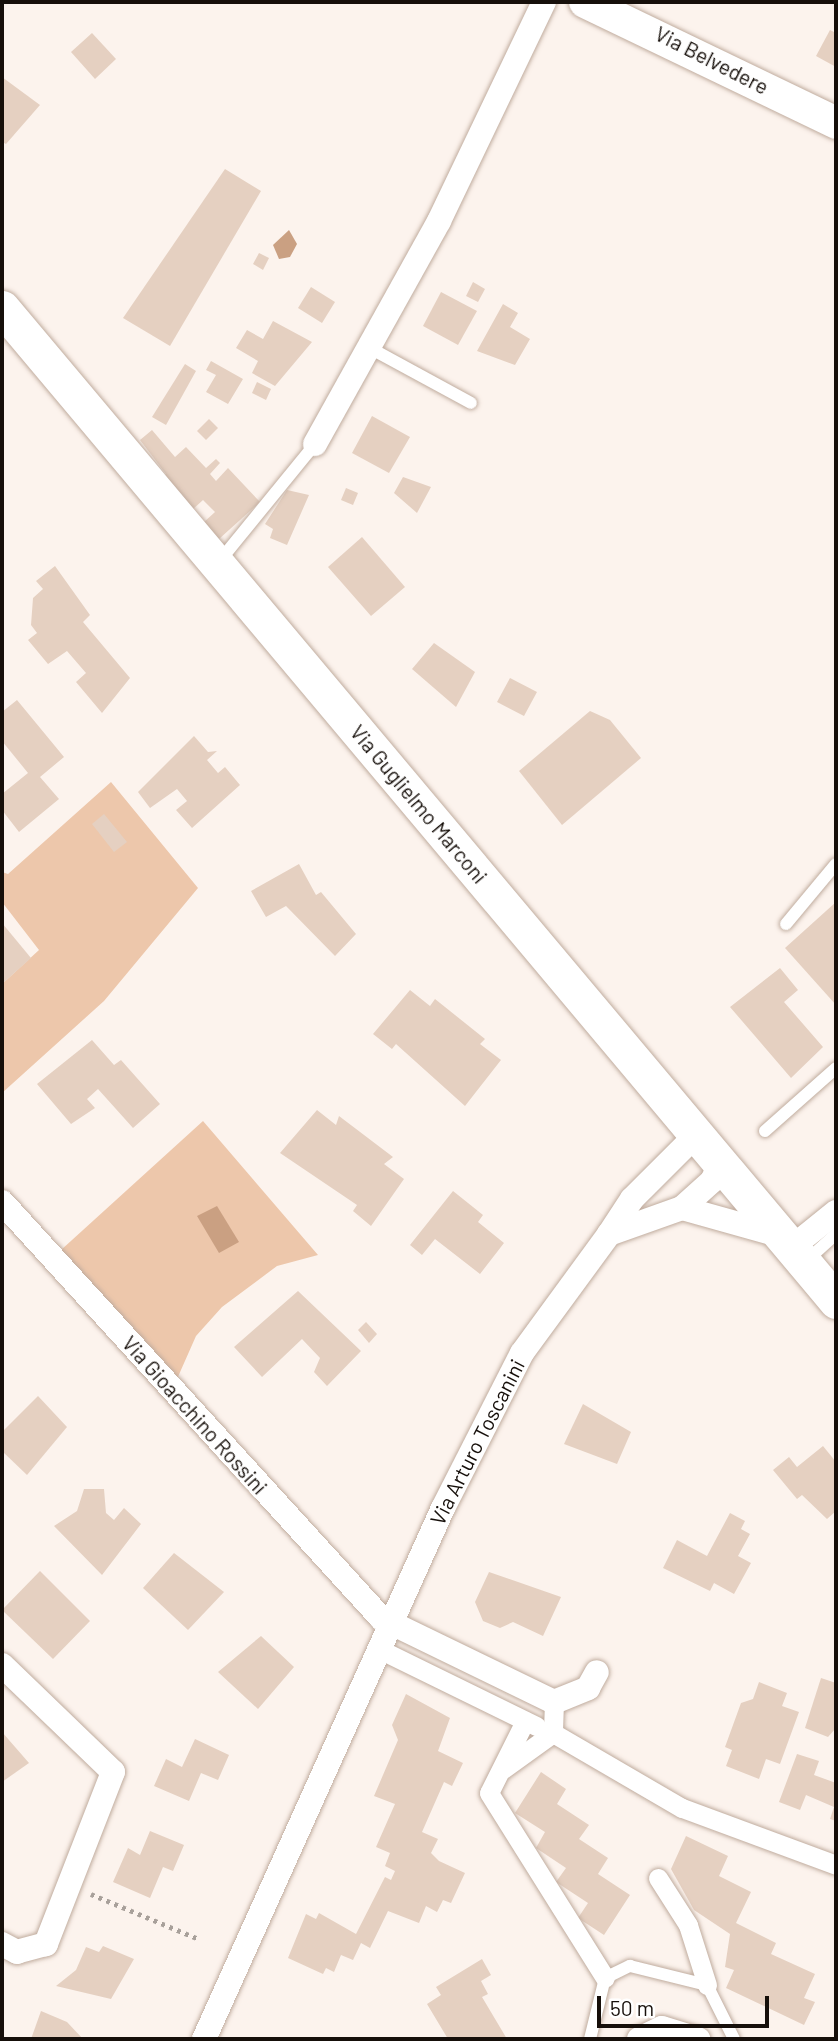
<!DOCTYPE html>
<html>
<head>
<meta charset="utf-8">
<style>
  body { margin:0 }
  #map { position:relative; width:838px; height:2041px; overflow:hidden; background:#fcf3ed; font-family:Barlow,sans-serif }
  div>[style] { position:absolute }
  .green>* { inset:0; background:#edc7ab }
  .water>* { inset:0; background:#caa082 }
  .building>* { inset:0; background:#e5d0c1 }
  .path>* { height:4.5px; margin-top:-2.25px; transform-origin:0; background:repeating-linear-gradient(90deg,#a8a09a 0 3.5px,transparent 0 8.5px) }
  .roads { filter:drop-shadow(0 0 2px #c0ac9e) drop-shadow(0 0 2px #c0ac9e) }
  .service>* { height:12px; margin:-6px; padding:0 6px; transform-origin:6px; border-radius:6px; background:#fff }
  .pedestrian>* { height:19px; margin:-9.5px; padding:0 9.5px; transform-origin:9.5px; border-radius:9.5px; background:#fff }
  .minor>* { height:24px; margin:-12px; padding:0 12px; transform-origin:12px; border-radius:12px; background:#fff }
  .tertiary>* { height:32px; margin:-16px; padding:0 16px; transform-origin:16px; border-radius:16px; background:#fff }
  .secondary>* { height:35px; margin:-17.5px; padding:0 17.5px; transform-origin:17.5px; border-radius:17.5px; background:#fff }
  span { translate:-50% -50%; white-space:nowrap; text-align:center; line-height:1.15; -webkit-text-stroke:6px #fff; paint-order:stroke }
  .street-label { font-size:21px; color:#160f0a }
  .frame { position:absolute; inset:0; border:4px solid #160f0a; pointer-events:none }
  .scale { position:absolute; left:597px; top:1996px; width:172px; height:32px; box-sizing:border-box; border:4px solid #160f0a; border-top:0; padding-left:9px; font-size:21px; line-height:24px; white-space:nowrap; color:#160f0a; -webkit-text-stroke:5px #fff; paint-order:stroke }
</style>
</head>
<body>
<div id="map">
  <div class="green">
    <i style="clip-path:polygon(111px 782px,198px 888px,104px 1001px,2px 1093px,2px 984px,39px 950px,2px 902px,2px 872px,8px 874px)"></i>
    <i style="clip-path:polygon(203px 1121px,318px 1255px,277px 1266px,222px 1307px,196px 1336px,177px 1379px,61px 1250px)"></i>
  </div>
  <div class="water">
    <i style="clip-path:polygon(289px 230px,297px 244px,290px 257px,279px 259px,273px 245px)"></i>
    <i style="clip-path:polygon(217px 1206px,239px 1242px,219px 1253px,197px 1216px)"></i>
  </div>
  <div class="building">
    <i style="clip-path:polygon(830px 30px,836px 33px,836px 67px,816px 56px)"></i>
    <i style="clip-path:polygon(92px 33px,116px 59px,95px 79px,71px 52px)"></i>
    <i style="clip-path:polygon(2px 77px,40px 105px,6px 144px,2px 142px)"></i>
    <i style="clip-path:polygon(225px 169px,261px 191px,170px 346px,123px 318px)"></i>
    <i style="clip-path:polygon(259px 253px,269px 258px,263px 270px,253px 264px)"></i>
    <i style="clip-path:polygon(473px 282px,485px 289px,478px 302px,466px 296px)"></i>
    <i style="clip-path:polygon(311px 287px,335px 302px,322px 323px,298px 308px)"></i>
    <i style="clip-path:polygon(441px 292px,477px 311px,458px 345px,423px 326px)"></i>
    <i style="clip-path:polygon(503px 304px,518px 313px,510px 327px,530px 339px,515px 365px,477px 351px)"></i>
    <i style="clip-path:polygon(273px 321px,312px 342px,275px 386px,252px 373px,258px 361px,236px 348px,247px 330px,263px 339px)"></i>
    <i style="clip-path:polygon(211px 361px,243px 379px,228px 404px,206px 392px,216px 375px,206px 370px)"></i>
    <i style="clip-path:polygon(185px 364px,196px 371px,166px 425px,152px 417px)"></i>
    <i style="clip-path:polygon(257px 382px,271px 389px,266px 400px,252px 393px)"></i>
    <i style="clip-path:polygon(372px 416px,410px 437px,389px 473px,352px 453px)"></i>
    <i style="clip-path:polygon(209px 419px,218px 428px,206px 440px,197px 431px)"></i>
    <i style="clip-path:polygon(152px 430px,175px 457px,186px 447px,206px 468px,216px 459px,220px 463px,210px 474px,216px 481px,228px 468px,260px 502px,219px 539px,203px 523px,215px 512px,203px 500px,191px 511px,162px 478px,166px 474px,140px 440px)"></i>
    <i style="clip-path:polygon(403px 477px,431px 487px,417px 513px,394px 493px)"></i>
    <i style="clip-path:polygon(346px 488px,358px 493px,353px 505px,341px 500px)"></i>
    <i style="clip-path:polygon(287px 490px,309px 495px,287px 545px,270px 538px,273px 529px,265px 524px)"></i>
    <i style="clip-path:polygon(362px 537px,405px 587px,371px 616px,328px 567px)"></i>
    <i style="clip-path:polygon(55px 566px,90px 615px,83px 622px,130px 678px,102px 713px,76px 682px,86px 673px,67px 651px,48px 664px,28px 640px,37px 633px,31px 625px,33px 598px,43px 589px,36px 581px)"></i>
    <i style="clip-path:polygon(434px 643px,475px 672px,456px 707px,412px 669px)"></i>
    <i style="clip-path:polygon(510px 678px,537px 692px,524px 716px,497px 702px)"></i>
    <i style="clip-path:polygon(17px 700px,64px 757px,40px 777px,59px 799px,19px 832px,2px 810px,2px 794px,28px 773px,2px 741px,2px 712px)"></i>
    <i style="clip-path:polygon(590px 711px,610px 720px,641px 758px,562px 825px,519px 771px)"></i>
    <i style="clip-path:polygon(194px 736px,208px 752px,217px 751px,207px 760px,218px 773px,225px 767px,240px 785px,192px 828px,176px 810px,187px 801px,177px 789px,150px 808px,138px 792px)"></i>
    <i style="clip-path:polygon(104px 814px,127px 842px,114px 852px,92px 824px)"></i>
    <i style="clip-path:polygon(299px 864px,316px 895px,321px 892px,356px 934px,335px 956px,286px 906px,266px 917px,251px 891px)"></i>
    <i style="clip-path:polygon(836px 902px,836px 1005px,785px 948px)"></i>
    <i style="clip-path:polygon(2px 923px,31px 958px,2px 984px)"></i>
    <i style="clip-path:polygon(780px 968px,798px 990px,784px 1002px,823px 1047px,791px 1078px,730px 1007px)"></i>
    <i style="clip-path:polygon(410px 990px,430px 1006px,435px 999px,485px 1039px,480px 1044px,501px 1060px,465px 1106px,396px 1044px,392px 1049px,373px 1034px)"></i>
    <i style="clip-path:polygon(92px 1040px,114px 1065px,121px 1060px,160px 1104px,133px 1128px,98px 1089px,87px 1099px,95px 1108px,71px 1124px,37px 1084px)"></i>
    <i style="clip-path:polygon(317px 1110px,336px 1125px,339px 1116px,393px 1157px,384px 1164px,404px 1179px,371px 1226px,353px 1211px,357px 1205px,280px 1153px)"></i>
    <i style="clip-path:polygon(453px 1191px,483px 1215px,478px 1222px,504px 1243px,480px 1274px,435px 1239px,422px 1255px,410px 1245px)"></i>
    <i style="clip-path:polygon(298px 1291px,361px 1351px,327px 1386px,314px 1372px,320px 1358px,302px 1339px,262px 1377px,234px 1347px)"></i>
    <i style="clip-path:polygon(366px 1322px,377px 1334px,369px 1343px,358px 1330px)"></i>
    <i style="clip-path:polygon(38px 1396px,67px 1427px,27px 1475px,2px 1451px,2px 1432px)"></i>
    <i style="clip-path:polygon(583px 1404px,631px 1432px,617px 1464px,564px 1444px)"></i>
    <i style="clip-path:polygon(823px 1446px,836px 1462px,836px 1511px,827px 1519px,802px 1495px,797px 1499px,773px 1470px,789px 1457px,797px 1467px)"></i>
    <i style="clip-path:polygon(84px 1489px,104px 1489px,106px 1513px,114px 1520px,124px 1508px,141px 1524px,102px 1575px,54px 1526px,77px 1511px)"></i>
    <i style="clip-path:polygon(730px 1513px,745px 1521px,741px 1529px,750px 1534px,738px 1556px,751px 1563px,734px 1594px,714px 1583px,710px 1591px,663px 1568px,677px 1540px,707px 1556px)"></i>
    <i style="clip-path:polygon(174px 1553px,224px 1592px,188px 1630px,143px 1588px)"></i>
    <i style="clip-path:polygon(40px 1571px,90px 1621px,53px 1659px,2px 1610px)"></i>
    <i style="clip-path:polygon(489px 1572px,561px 1597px,543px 1636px,513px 1622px,500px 1628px,483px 1621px,475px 1602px)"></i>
    <i style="clip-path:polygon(261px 1636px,294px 1667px,258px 1709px,218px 1672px)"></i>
    <i style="clip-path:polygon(821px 1678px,836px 1683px,836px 1728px,828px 1737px,805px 1728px)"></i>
    <i style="clip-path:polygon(759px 1682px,787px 1693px,782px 1706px,799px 1712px,780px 1764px,766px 1759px,759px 1779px,726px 1766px,732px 1750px,725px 1747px,741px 1703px,753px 1699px)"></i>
    <i style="clip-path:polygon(406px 1694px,450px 1718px,438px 1751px,463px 1763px,452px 1786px,444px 1782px,422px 1832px,438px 1839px,431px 1853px,439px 1861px,465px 1873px,451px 1903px,443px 1900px,437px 1912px,426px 1906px,419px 1923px,388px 1911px,370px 1948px,361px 1943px,353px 1960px,341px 1955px,334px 1972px,326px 1968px,323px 1974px,288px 1958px,306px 1914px,316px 1919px,319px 1913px,356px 1934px,385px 1877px,391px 1880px,395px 1871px,385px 1866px,390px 1853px,376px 1847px,395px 1804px,374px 1796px,398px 1740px,392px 1725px)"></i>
    <i style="clip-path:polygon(2px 1732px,29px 1763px,2px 1782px)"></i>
    <i style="clip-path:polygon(195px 1739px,229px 1755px,218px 1780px,201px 1773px,189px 1801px,154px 1786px,166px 1759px,182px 1767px)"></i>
    <i style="clip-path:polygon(797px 1754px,819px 1761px,814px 1775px,836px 1783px,836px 1821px,830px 1819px,834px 1807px,806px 1795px,800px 1810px,779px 1802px)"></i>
    <i style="clip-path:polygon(541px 1772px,566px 1789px,557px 1804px,589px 1825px,579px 1839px,608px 1858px,598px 1874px,630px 1895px,604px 1935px,578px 1918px,588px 1903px,556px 1882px,566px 1868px,536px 1848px,545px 1832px,515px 1813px)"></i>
    <i style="clip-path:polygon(150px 1831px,184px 1845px,173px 1871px,163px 1867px,150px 1898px,113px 1882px,128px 1848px,140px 1855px)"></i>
    <i style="clip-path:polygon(686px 1836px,728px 1856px,719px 1876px,751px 1892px,736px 1923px,776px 1943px,771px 1954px,815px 1974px,804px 1998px,815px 2002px,804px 2025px,726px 1988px,734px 1970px,725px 1967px,730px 1934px,694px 1910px,671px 1869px)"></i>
    <i style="clip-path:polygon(103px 1946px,134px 1959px,111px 1999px,56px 1986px,76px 1970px,86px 1947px,99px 1952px)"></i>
    <i style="clip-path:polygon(482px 1959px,491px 1975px,481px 1981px,488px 1994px,482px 1997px,507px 2039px,448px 2039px,427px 2004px,441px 1995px,436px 1987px)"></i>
    <i style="clip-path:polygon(41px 2011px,67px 2022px,83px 2039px,31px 2039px)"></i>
  </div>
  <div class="path">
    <i style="left:91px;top:1894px;width:117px;rotate:22.6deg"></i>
  </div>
  <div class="roads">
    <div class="service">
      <i style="left:368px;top:347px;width:117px;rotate:28.5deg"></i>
      <i style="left:218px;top:563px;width:154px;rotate:-50.8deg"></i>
      <i style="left:786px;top:924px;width:78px;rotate:-50.2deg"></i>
      <i style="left:765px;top:1131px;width:95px;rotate:-41.6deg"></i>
      <i style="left:805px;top:1262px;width:42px;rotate:-42.1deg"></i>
      <i style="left:590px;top:2039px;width:63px;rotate:-76.2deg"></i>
      <i style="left:605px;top:1978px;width:28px;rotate:-26deg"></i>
      <i style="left:630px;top:1966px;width:79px;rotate:13.9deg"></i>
      <i style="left:707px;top:1985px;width:60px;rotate:63.4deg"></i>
    </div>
    <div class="pedestrian">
      <i style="left:379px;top:1649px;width:175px;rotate:26.1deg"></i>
      <i style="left:554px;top:1702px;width:31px;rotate:92deg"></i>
      <i style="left:553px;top:1733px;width:149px;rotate:30.2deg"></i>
      <i style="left:682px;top:1808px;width:164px;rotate:20.3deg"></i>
      <i style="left:525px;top:1721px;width:80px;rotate:116.6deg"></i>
      <i style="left:489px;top:1793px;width:218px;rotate:57.9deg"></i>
      <i style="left:503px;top:1769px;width:62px;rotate:-35.8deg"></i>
      <i style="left:658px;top:1878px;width:56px;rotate:57.4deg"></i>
      <i style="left:688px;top:1925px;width:63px;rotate:72.4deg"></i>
    </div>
    <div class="minor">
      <i style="left:315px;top:444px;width:255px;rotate:-60.9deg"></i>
      <i style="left:439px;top:221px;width:243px;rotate:-64.4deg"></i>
      <i style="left:2px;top:1202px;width:563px;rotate:47.66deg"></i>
      <i style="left:381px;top:1618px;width:192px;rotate:25.9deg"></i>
      <i style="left:554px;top:1702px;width:37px;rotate:-22deg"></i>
      <i style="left:588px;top:1688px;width:18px;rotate:-61deg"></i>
      <i style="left:682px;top:1208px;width:100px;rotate:15.7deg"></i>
      <i style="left:609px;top:1234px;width:42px;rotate:-56.7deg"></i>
      <i style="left:632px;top:1199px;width:91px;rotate:-45deg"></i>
      <i style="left:791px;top:1248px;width:58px;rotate:-38.7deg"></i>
      <i style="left:2px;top:1665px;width:154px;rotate:43.9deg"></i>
      <i style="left:113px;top:1772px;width:185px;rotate:111.3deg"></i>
      <i style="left:46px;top:1944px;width:30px;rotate:165deg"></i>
      <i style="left:17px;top:1952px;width:17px;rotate:-152deg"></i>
      <i style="left:204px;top:2039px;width:582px;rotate:-65.77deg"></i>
      <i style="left:443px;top:1508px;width:174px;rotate:-63deg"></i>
      <i style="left:522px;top:1353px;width:147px;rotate:-53.8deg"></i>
      <i style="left:609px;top:1234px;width:77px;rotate:-19.6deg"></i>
      <i style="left:682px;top:1208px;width:40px;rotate:-42deg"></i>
      <i style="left:712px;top:1181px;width:19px;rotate:-65deg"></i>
      <i style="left:639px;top:2039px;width:25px;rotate:-26deg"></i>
      <i style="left:662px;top:2028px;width:38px;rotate:17deg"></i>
    </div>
    <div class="tertiary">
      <i style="left:585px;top:2px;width:279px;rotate:25.7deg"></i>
    </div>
    <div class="secondary">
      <i style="left:2px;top:308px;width:1297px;rotate:49.97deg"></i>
    </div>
  </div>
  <div class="street-label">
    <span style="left:712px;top:60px;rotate:27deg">Via Belvedere</span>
    <span style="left:419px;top:804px;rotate:50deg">Via Guglielmo Marconi</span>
    <span style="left:195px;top:1415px;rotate:48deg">Via Gioacchino Rossini</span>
    <span style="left:477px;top:1442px;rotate:-63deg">Via Arturo Toscanini</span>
  </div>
  <div class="frame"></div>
  <div class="scale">50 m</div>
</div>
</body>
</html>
